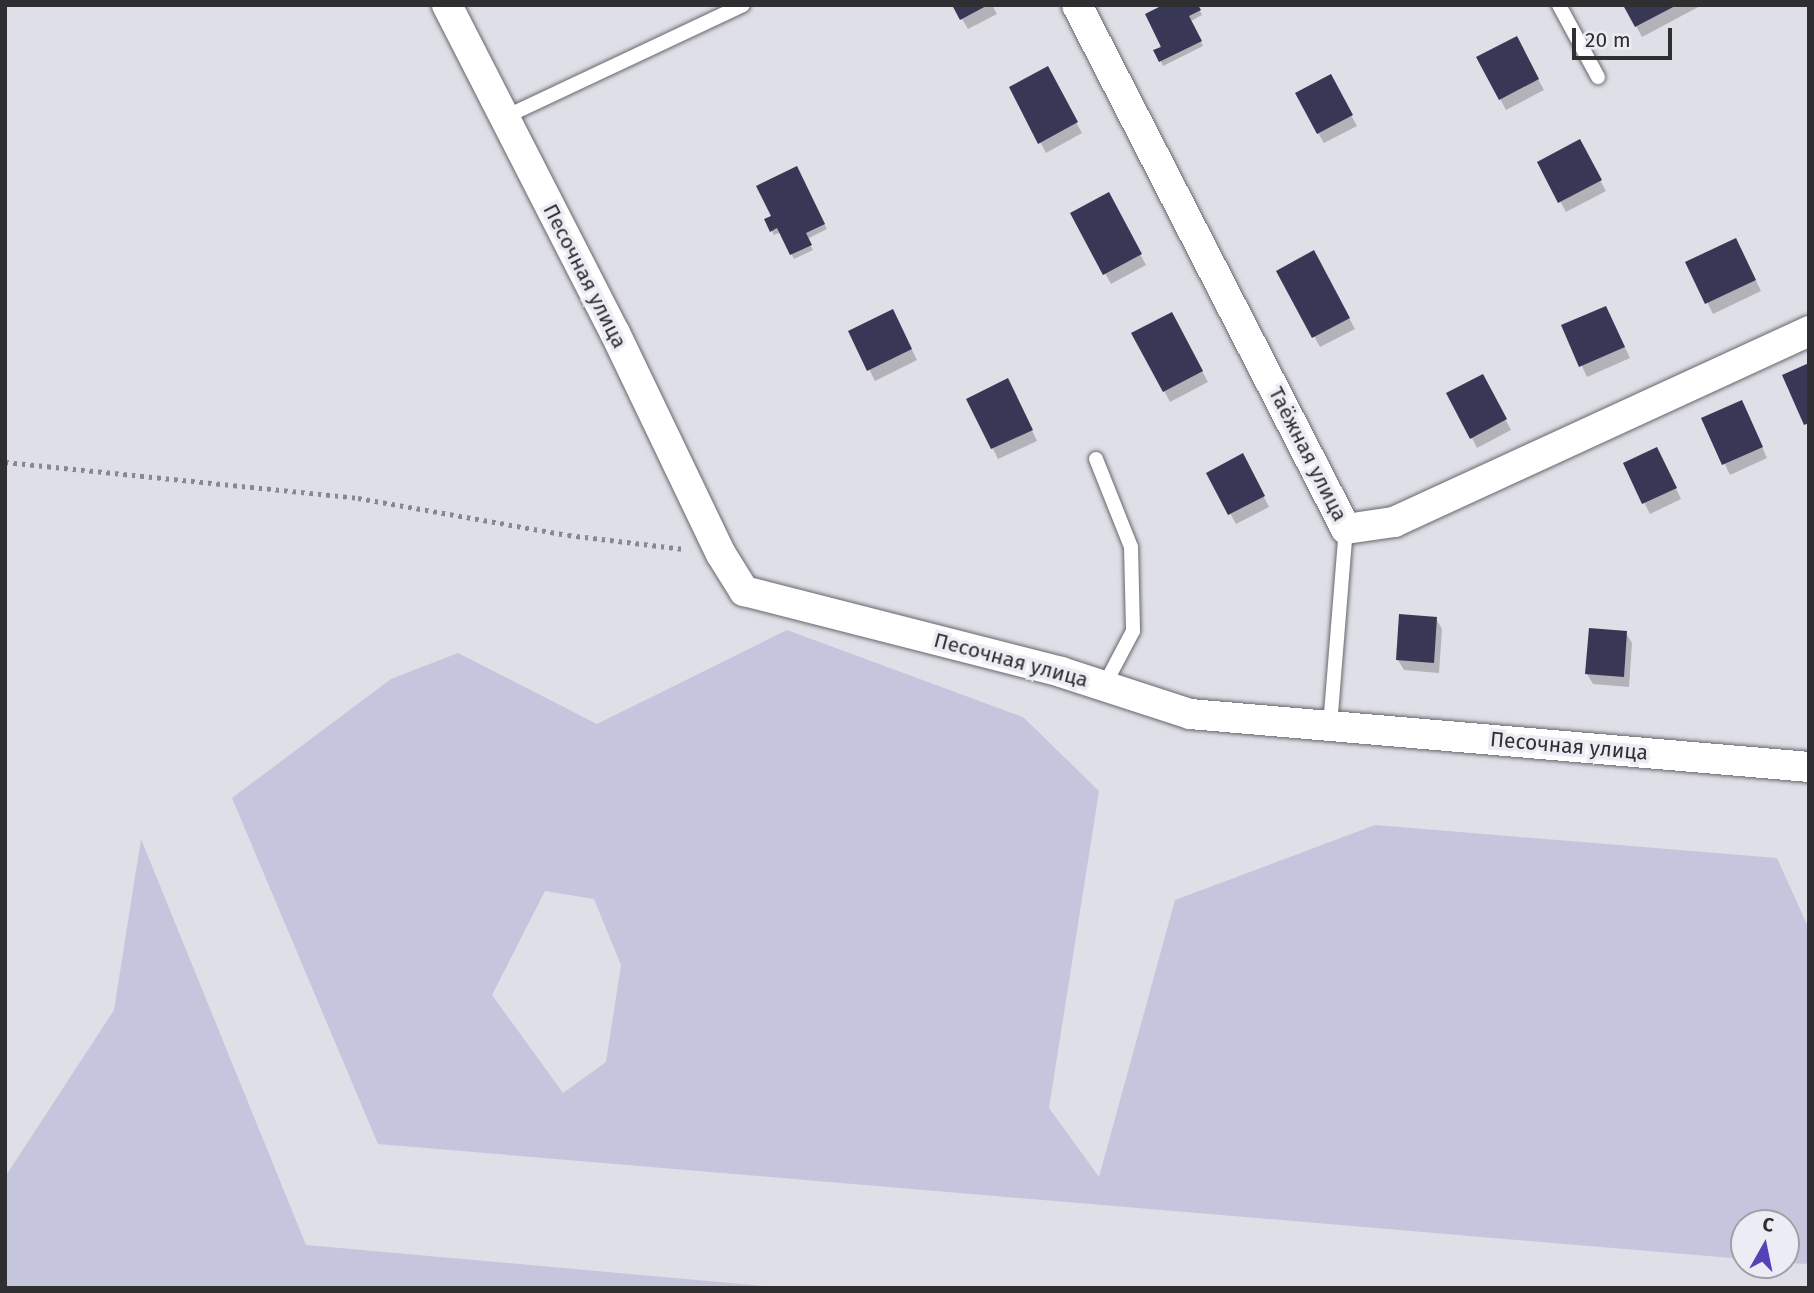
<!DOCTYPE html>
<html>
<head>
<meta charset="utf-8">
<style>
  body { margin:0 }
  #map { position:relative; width:1814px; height:1293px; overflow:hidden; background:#dfdfe7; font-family:"Fira Sans",sans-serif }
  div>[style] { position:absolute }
  .green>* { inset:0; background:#c5c5dd }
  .shadow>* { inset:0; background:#0003 }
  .building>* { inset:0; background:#393756 }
  .path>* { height:4.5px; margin-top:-2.25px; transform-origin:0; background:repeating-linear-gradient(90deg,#88888e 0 3.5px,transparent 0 8.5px) }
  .roads { filter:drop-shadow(0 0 2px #66666d) drop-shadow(0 0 2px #66666d) }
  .lane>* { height:14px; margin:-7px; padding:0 7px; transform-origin:7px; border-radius:7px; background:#fff }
  .street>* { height:30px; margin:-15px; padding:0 15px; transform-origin:15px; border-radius:15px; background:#fff }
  span { translate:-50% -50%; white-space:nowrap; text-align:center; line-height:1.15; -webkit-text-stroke:7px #ececf4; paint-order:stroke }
  .street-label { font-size:21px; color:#2f2f32 }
  .frame { position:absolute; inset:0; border:7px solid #2f2f32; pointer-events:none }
  .north { position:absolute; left:1730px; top:1209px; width:70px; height:70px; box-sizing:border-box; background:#ececf4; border:2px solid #a0a0a6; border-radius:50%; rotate:9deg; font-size:19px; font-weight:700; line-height:28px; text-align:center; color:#2f2f32 }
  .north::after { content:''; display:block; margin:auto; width:24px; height:32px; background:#5741b9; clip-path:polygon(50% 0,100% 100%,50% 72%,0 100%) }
  .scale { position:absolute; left:1572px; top:28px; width:100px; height:32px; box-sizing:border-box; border:4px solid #2f2f32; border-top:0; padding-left:9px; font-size:21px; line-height:24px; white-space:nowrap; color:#2f2f32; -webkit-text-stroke:5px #ececf4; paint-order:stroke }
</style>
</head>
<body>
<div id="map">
  <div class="green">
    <i style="clip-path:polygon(evenodd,787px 630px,1023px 717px,1099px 791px,1049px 1108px,1099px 1177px,1175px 900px,1375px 825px,1777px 858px,1809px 929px,1809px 1264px,1786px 1263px,1786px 1223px,1744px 1223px,1744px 1259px,378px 1144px,232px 798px,391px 679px,458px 653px,597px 724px,787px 630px,545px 891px,594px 899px,621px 965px,606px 1062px,563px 1093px,492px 995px,545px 891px)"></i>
    <i style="clip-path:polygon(141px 839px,306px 1245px,786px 1288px,5px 1288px,5px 1177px,114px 1010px)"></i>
  </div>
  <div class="shadow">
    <i style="clip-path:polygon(954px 5px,992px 5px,997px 14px,968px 29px)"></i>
    <i style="clip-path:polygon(1197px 5px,1202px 15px,1191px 21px,1203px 46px,1163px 66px,1156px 51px)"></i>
    <i style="clip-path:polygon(1625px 5px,1702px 5px,1642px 37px)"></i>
    <i style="clip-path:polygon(1516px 38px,1544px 90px,1506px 110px,1478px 58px)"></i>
    <i style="clip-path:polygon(1047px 69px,1082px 133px,1046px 153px,1011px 88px)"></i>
    <i style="clip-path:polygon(1330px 77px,1357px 126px,1324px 143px,1318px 133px)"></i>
    <i style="clip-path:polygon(1579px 141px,1606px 191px,1566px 212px,1539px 162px)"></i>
    <i style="clip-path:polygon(796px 168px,827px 229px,807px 239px,813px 250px,794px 259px,781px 232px,774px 235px,766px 220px,773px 216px)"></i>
    <i style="clip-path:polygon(1108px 194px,1146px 265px,1111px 284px,1072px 213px)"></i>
    <i style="clip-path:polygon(1741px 250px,1761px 291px,1713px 314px,1688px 263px)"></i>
    <i style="clip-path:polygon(1319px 263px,1355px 329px,1320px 347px,1279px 271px)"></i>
    <i style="clip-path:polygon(1606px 308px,1630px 358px,1587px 377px,1563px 326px)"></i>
    <i style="clip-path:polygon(898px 322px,917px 360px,875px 381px,850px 332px)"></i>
    <i style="clip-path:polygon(1177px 324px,1208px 382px,1170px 402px,1134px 334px)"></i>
    <i style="clip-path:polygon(1482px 376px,1511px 430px,1477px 448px,1472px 438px)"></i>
    <i style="clip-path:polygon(1014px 391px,1037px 441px,998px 459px,969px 400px)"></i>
    <i style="clip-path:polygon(1747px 413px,1767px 458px,1730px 475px,1704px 419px)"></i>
    <i style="clip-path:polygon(1662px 459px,1681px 499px,1650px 514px,1625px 464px)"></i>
    <i style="clip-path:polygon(1248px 466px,1269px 507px,1236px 524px,1208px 473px)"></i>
    <i style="clip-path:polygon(1436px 619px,1442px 629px,1439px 673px,1404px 670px,1398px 660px)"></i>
    <i style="clip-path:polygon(1626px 633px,1632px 643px,1629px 687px,1593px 684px,1587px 674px)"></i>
  </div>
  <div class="building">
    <i style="clip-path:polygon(952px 5px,988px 5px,960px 20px)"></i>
    <i style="clip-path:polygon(1163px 5px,1198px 5px,1201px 10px,1189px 16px,1202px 41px,1159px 62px,1153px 50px,1161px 47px,1145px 14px)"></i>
    <i style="clip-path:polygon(1623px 5px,1677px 5px,1635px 27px)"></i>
    <i style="clip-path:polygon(1517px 36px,1539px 79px,1499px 100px,1476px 57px)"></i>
    <i style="clip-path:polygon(1048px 66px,1078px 122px,1038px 144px,1009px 87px)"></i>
    <i style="clip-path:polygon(1331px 74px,1353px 115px,1317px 134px,1295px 93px)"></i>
    <i style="clip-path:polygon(1580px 139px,1602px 180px,1558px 203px,1537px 162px)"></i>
    <i style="clip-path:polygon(797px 166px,825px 224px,806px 233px,812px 245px,790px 255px,777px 228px,770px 232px,764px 219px,771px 216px,756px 186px)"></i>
    <i style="clip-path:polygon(1109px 192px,1142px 254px,1103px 275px,1070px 213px)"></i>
    <i style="clip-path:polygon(1736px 238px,1756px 280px,1705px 304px,1685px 262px)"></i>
    <i style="clip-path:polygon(1314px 250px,1350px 318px,1312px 338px,1276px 271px)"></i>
    <i style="clip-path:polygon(1606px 306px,1625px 347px,1579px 367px,1561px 325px)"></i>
    <i style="clip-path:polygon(893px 309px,912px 349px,867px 371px,848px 331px)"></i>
    <i style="clip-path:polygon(1172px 312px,1203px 371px,1163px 392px,1131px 333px)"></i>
    <i style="clip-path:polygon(1809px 363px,1809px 423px,1804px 425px,1782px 375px)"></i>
    <i style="clip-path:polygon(1483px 374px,1507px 419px,1470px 439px,1446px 393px)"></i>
    <i style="clip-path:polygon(1008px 378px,1033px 430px,991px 449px,966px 399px)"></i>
    <i style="clip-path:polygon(1742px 400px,1763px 447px,1722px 465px,1701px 418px)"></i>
    <i style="clip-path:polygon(1657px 447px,1677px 488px,1642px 504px,1623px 463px)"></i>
    <i style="clip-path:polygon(1243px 453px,1265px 496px,1228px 515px,1206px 473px)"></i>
    <i style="clip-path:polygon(1399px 614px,1437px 617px,1434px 663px,1396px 660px)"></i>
    <i style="clip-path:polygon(1589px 628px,1627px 631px,1624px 677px,1585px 674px)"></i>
  </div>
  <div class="path">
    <i style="left:5px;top:462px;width:355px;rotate:5.8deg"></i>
    <i style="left:358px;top:498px;width:213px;rotate:10deg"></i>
    <i style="left:568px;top:535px;width:117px;rotate:6.9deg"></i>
  </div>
  <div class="roads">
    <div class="lane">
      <i style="left:1559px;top:5px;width:82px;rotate:61.6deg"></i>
      <i style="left:503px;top:118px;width:265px;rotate:-25.2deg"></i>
      <i style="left:1096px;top:459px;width:95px;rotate:68.3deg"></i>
      <i style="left:1131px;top:547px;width:84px;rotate:88.6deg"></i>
      <i style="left:1133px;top:631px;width:62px;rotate:117.8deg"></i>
      <i style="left:1330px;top:726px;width:198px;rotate:-85.4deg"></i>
    </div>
    <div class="street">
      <i style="left:447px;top:5px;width:369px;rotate:62.9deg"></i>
      <i style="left:615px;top:333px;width:245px;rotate:64.4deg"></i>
      <i style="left:721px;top:554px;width:44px;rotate:58.1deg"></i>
      <i style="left:744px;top:591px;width:327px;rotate:14.3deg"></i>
      <i style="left:1061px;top:672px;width:136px;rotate:18deg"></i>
      <i style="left:1190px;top:714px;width:621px;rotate:4.89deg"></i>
      <i style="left:1077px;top:5px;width:589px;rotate:62.83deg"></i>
      <i style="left:1346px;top:529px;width:49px;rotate:-8.3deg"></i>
      <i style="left:1394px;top:522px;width:457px;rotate:-24.7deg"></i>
    </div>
  </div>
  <div class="street-label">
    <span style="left:585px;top:276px;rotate:63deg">Песочная улица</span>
    <span style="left:1308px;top:454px;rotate:63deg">Таёжная улица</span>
    <span style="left:1011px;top:660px;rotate:15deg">Песочная улица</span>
    <span style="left:1569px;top:746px;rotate:5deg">Песочная улица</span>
  </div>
  <div class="frame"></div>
  <div class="north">С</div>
  <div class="scale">20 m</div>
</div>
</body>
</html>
